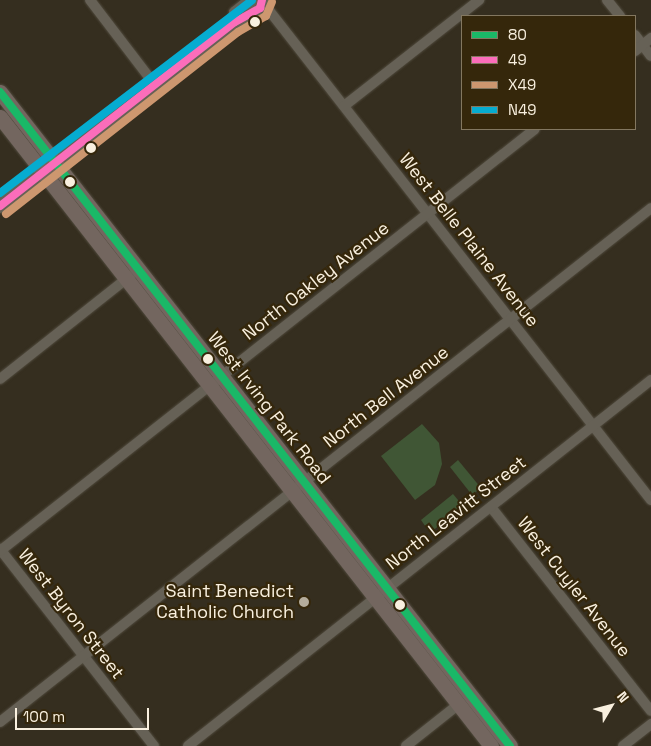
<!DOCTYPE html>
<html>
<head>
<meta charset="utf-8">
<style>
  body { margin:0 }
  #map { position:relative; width:651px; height:746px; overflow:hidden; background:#352e1f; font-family:"Space Grotesk",sans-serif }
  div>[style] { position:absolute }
  .green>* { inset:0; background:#405635 }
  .roads { filter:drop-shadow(0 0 1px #504a3d) drop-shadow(0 0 1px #504a3d) }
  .street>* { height:10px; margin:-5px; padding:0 5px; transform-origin:5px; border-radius:5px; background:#666156 }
  .secondary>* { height:14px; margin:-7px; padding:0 7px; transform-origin:7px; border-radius:7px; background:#666156 }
  .primary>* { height:15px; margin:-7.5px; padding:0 7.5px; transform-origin:7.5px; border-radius:7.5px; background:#73665f }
  .bus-1>* { height:8px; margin:-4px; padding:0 4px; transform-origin:4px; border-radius:4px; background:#1ab867 }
  .bus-2>* { height:8px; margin:-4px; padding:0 4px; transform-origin:4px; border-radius:4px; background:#fb6dba }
  .bus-3>* { height:8px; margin:-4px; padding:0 4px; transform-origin:4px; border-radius:4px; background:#cd976f }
  .bus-4>* { height:8px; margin:-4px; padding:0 4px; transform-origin:4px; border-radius:4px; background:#06acd0 }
  .dots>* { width:14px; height:14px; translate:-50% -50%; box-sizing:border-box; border:2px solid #35270b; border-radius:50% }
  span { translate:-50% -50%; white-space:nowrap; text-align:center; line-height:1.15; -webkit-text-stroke:4.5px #35270b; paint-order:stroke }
  .street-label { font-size:18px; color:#f9f0df }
  .poi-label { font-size:18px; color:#f9f0df }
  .right { translate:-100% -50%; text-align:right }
  .legend { position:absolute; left:461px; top:15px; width:175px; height:115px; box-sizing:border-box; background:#35270b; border:1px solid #837760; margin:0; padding:6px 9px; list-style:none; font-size:15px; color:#f9f0df }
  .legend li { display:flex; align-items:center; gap:10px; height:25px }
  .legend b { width:25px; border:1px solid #837760 }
  .north { position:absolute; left:586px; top:681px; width:50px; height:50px; -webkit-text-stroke:4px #35270b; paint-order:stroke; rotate:53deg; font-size:14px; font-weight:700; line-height:20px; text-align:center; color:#f9f0df }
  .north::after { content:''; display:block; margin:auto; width:18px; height:22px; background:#f9f0df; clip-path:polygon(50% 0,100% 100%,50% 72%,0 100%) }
  .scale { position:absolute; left:15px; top:708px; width:134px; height:22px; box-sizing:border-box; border:2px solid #f9f0df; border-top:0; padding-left:6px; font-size:15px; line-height:18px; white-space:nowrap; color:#f9f0df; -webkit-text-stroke:4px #35270b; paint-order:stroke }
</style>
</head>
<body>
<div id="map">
  <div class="green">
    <i style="clip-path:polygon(422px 424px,439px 443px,442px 464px,435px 485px,415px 500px,381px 456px)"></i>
    <i style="clip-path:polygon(458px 460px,481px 488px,472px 495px,450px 467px)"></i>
    <i style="clip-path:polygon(453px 494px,463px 506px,430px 533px,421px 520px)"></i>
  </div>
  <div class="roads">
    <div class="street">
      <i style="left:90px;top:0;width:107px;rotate:52.6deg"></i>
      <i style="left:261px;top:0;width:634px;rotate:52.05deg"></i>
      <i style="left:607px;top:0;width:21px;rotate:51deg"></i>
      <i style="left:635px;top:35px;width:26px;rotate:53deg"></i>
      <i style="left:635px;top:51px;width:21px;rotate:-39deg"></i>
      <i style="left:344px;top:106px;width:172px;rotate:-38.1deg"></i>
      <i style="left:0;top:379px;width:167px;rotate:-38.4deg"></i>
      <i style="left:491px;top:507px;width:259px;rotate:51.9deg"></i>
      <i style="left:0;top:549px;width:250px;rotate:52deg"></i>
      <i style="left:0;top:551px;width:681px;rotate:-38.27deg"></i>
      <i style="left:0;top:722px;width:829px;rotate:-38.29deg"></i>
      <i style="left:188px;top:746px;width:590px;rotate:-38.33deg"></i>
      <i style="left:406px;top:746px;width:68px;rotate:-38.4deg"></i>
      <i style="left:623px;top:746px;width:36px;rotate:-38deg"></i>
    </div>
    <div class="secondary">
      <i style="left:235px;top:22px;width:9px;rotate:-84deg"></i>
      <i style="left:236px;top:13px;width:21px;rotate:-39deg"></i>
      <i style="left:0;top:206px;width:298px;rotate:-38.1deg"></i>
      <i style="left:235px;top:22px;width:7px"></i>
      <i style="left:242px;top:22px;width:23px;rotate:-38deg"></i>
      <i style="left:260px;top:8px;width:8px;rotate:-76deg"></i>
    </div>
    <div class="primary">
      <i style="left:0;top:92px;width:829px;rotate:52.05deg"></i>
      <i style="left:0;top:117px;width:798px;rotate:52.02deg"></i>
    </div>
  </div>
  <div class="bus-1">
    <i style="left:0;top:92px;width:829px;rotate:52.05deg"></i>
  </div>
  <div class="bus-2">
    <i style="left:0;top:206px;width:298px;rotate:-38.1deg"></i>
    <i style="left:235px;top:22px;width:29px;rotate:-29deg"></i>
    <i style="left:260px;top:8px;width:8px;rotate:-76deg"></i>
  </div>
  <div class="bus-3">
    <i style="left:6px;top:214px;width:295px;rotate:-38.1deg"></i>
    <i style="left:238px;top:32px;width:32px;rotate:-30deg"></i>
    <i style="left:266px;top:16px;width:15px;rotate:-67deg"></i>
  </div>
  <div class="bus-4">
    <i style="left:0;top:193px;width:317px;rotate:-37.4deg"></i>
  </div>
  <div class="dots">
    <i style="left:255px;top:22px;background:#f9f0df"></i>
    <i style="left:91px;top:148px;background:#f9f0df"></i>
    <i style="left:70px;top:182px;background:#f9f0df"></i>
    <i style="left:208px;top:359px;background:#f9f0df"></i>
    <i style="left:304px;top:602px;background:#b4ac9c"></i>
    <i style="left:400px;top:605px;background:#f9f0df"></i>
  </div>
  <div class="street-label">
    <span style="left:469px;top:240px;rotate:52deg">West Belle Plaine Avenue</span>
    <span style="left:316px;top:281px;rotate:-38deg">North Oakley Avenue</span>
    <span style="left:386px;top:397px;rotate:-38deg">North Bell Avenue</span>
    <span style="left:269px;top:408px;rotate:52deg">West Irving Park Road</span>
    <span style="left:456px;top:513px;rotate:-38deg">North Leavitt Street</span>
    <span style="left:574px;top:587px;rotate:52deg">West Cuyler Avenue</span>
    <span style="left:71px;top:614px;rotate:52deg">West Byron Street</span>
  </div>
  <div class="poi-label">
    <span class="right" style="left:294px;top:602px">Saint Benedict<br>Catholic Church</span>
  </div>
  <ul class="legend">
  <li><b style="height:6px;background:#1ab867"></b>80</li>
  <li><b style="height:6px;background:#fb6dba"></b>49</li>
  <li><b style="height:6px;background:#cd976f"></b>X49</li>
  <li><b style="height:6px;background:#06acd0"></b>N49</li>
  </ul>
  <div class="north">N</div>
  <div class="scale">100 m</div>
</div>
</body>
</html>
